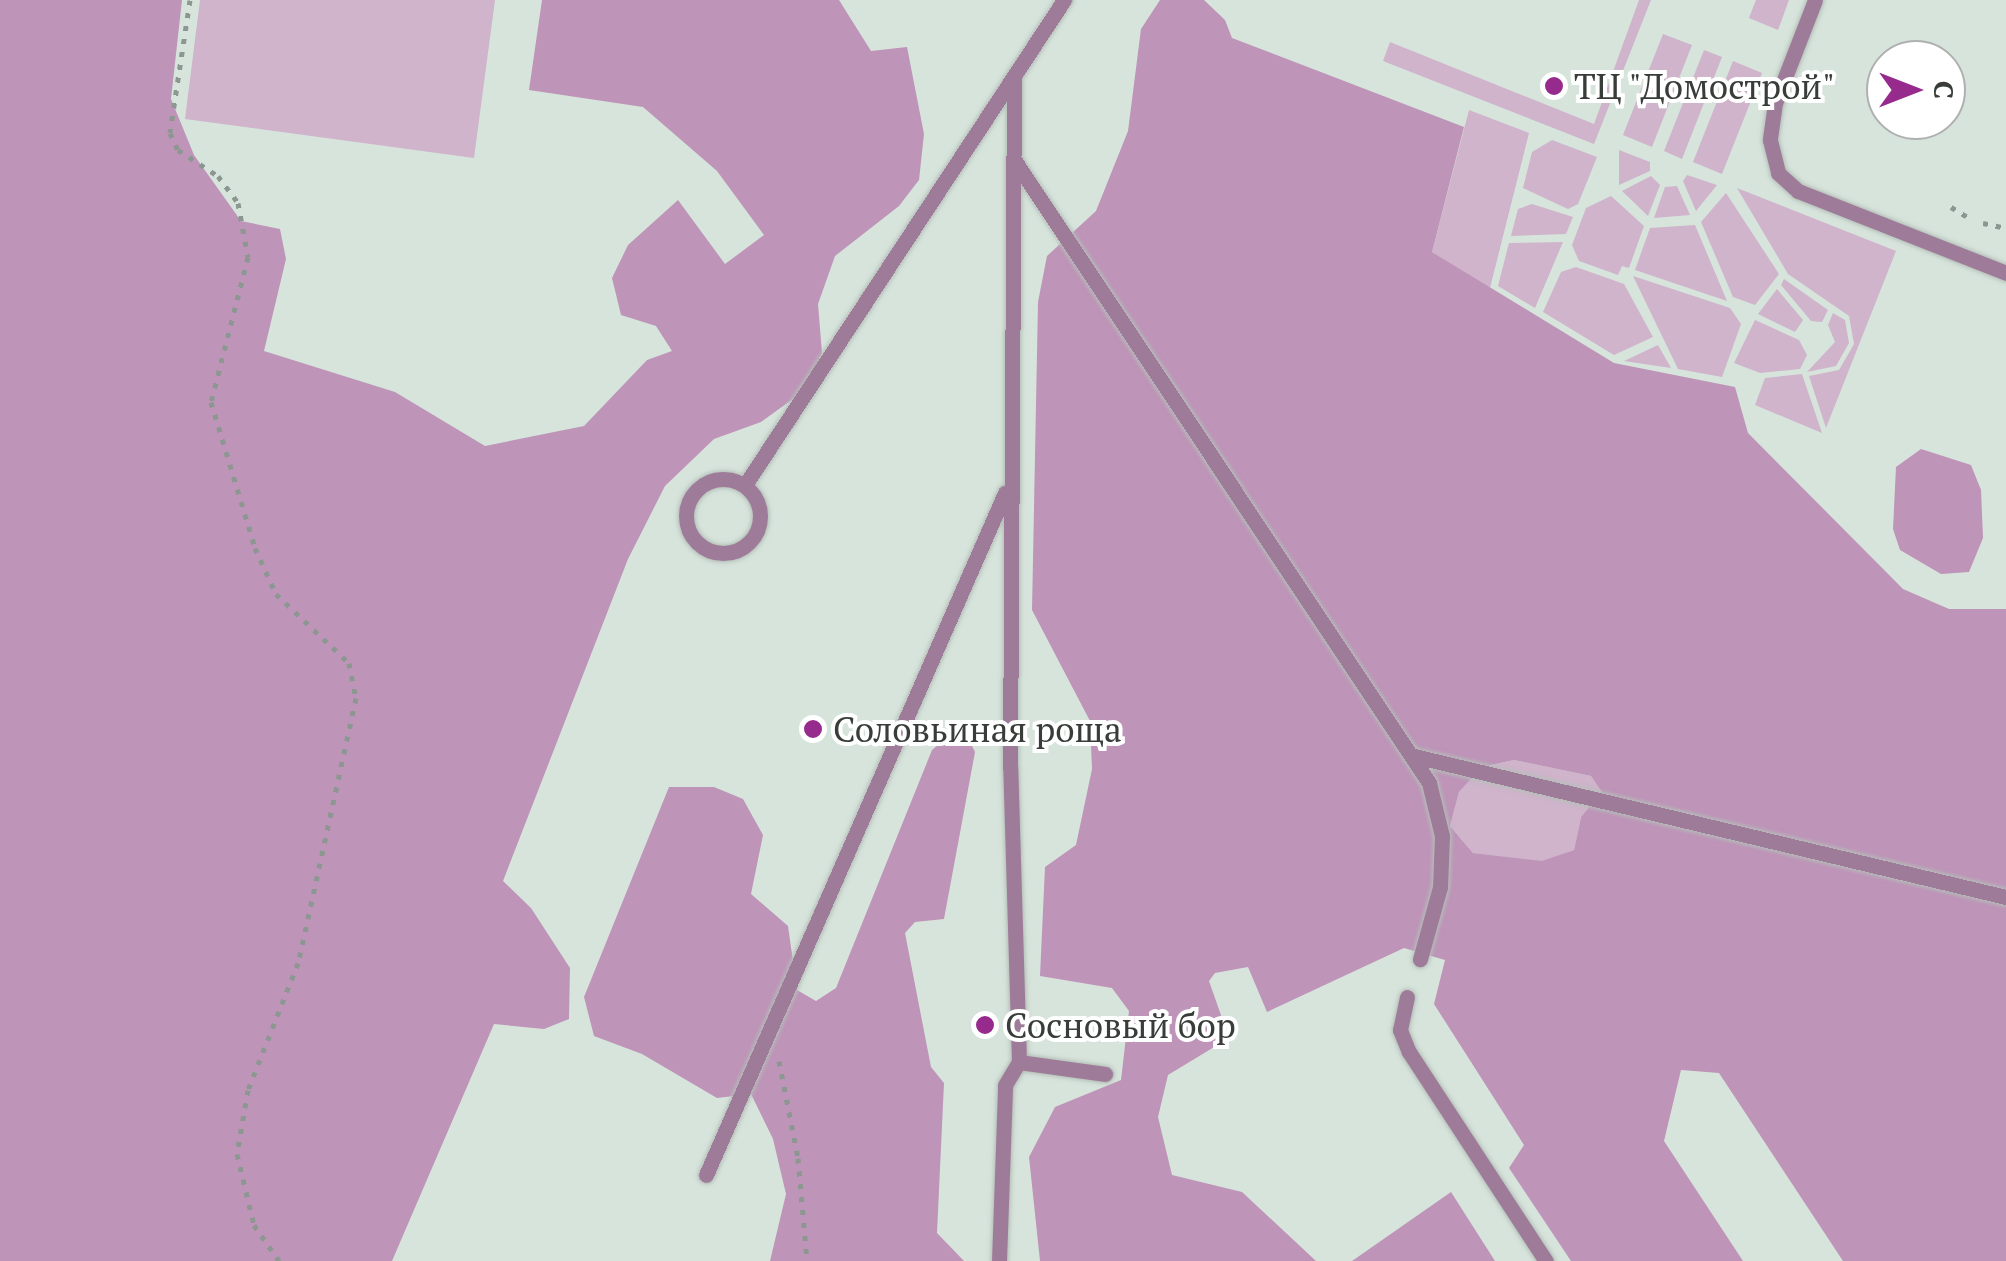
<!DOCTYPE html>
<html>
<head>
<meta charset="utf-8">
<style>
  body { margin:0 }
  #map { position:relative; width:2006px; height:1261px; overflow:hidden; background:#d7e4dc; font-family:"PT Serif",serif }
  div>[style] { position:absolute }
  .green>* { inset:0; background:#cfb4cb }
  .forest>* { inset:0; background:#be94b8 }
  .path>* { height:5px; margin-top:-2.5px; transform-origin:0; background:repeating-linear-gradient(90deg,#8d9791 0 5px,transparent 0 13px) }
  .roads { filter:drop-shadow(0 0 2px #b4bfb8) drop-shadow(0 0 2px #b4bfb8) }
  .service>* { height:15px; margin:-7.5px; padding:0 7.5px; transform-origin:7.5px; border-radius:7.5px; background:#9e7c99 }
  .service>.ring { margin:-7.5px; padding:0; box-sizing:content-box; background:none; border:15px solid #9e7c99; border-radius:50% }
  .dots>* { width:28px; height:28px; translate:-50% -50%; box-sizing:border-box; border:5px solid #fff; border-radius:50% }
  span { translate:-50% -50%; white-space:nowrap; text-align:center; line-height:1.15; -webkit-text-stroke:8px #fff; paint-order:stroke }
  .poi-label { font-size:35px; color:#383d3a }
  .left { translate:0 -50%; text-align:left }
  .north { position:absolute; left:1866px; top:40px; width:100px; height:100px; box-sizing:border-box; background:#fff; border:2px solid #afb1b0; border-radius:50%; rotate:90deg; font-size:28px; font-weight:700; line-height:40px; text-align:center; color:#383d3a }
  .north::after { content:''; display:block; margin:auto; width:35px; height:45px; background:#962b8d; clip-path:polygon(50% 0,100% 100%,50% 72%,0 100%) }
</style>
</head>
<body>
<div id="map">
  <div class="green">
    <i style="clip-path:polygon(200px 0,495px 0,474px 158px,185px 119px)"></i>
    <i style="clip-path:polygon(1639px 0,1651px 0,1594px 144px,1383px 61px,1390px 42px,1594px 124px)"></i>
    <i style="clip-path:polygon(1756px 0,1789px 0,1778px 30px,1749px 18px)"></i>
    <i style="clip-path:polygon(1663px 34px,1692px 45px,1652px 147px,1623px 135px)"></i>
    <i style="clip-path:polygon(1704px 50px,1722px 57px,1682px 159px,1664px 151px)"></i>
    <i style="clip-path:polygon(1733px 61px,1762px 73px,1722px 174px,1693px 162px)"></i>
    <i style="clip-path:polygon(1469px 110px,1529px 133px,1490px 288px,1432px 252px)"></i>
    <i style="clip-path:polygon(1552px 140px,1597px 157px,1578px 204px,1568px 209px,1523px 188px,1532px 152px)"></i>
    <i style="clip-path:polygon(1619px 150px,1650px 162px,1650px 171px,1619px 185px)"></i>
    <i style="clip-path:polygon(1687px 175px,1717px 185px,1696px 211px,1683px 181px)"></i>
    <i style="clip-path:polygon(1651px 176px,1660px 185px,1648px 216px,1622px 191px)"></i>
    <i style="clip-path:polygon(1677px 186px,1690px 215px,1654px 218px,1665px 187px)"></i>
    <i style="clip-path:polygon(1737px 188px,1896px 251px,1826px 428px,1809px 376px,1839px 370px,1854px 344px,1849px 316px,1788px 274px)"></i>
    <i style="clip-path:polygon(1726px 193px,1779px 274px,1755px 305px,1733px 297px,1701px 222px)"></i>
    <i style="clip-path:polygon(1611px 196px,1644px 226px,1629px 268px,1622px 266px,1618px 275px,1579px 261px,1572px 245px,1586px 208px)"></i>
    <i style="clip-path:polygon(1532px 204px,1573px 217px,1566px 234px,1511px 236px,1518px 209px)"></i>
    <i style="clip-path:polygon(1695px 225px,1727px 301px,1635px 270px,1650px 228px)"></i>
    <i style="clip-path:polygon(1563px 242px,1535px 308px,1498px 286px,1509px 243px)"></i>
    <i style="clip-path:polygon(1576px 267px,1624px 284px,1653px 337px,1614px 355px,1543px 312px,1561px 272px)"></i>
    <i style="clip-path:polygon(1633px 276px,1730px 308px,1741px 324px,1722px 377px,1678px 369px)"></i>
    <i style="clip-path:polygon(1784px 279px,1828px 310px,1822px 322px,1811px 321px,1781px 285px)"></i>
    <i style="clip-path:polygon(1777px 289px,1803px 320px,1795px 332px,1758px 314px)"></i>
    <i style="clip-path:polygon(1833px 313px,1845px 320px,1849px 343px,1836px 366px,1807px 372px,1835px 342px,1828px 325px)"></i>
    <i style="clip-path:polygon(1755px 320px,1799px 340px,1807px 355px,1800px 369px,1760px 373px,1734px 363px)"></i>
    <i style="clip-path:polygon(1658px 345px,1671px 368px,1624px 361px)"></i>
    <i style="clip-path:polygon(1802px 374px,1822px 433px,1755px 405px,1765px 378px)"></i>
    <i style="clip-path:polygon(1514px 760px,1591px 776px,1603px 792px,1581px 817px,1574px 850px,1542px 862px,1473px 853px,1450px 826px,1459px 792px,1482px 767px)"></i>
  </div>
  <div class="forest">
    <i style="clip-path:polygon(0 0,182px 0,171px 99px,194px 155px,241px 221px,280px 229px,286px 259px,264px 351px,395px 392px,485px 446px,584px 426px,647px 360px,672px 351px,656px 326px,621px 315px,612px 278px,628px 245px,678px 200px,725px 264px,764px 235px,717px 171px,643px 107px,529px 90px,542px 0,839px 0,871px 51px,907px 47px,924px 134px,919px 180px,899px 206px,835px 256px,818px 304px,822px 353px,804px 391px,761px 422px,714px 439px,665px 486px,628px 559px,503px 881px,531px 908px,570px 968px,569px 1019px,544px 1029px,494px 1024px,392px 1261px,0 1261px)"></i>
    <i style="clip-path:polygon(evenodd,1160px 0,1204px 0,1225px 20px,1232px 38px,1464px 127px,1432px 252px,1614px 363px,1735px 387px,1748px 433px,1903px 589px,1949px 609px,2006px 609px,2006px 1261px,1843px 1261px,1719px 1073px,1681px 1070px,1664px 1141px,1743px 1261px,1571px 1261px,1509px 1168px,1524px 1145px,1434px 1004px,1445px 960px,1404px 948px,1267px 1012px,1248px 967px,1215px 973px,1209px 981px,1229px 1038px,1168px 1075px,1158px 1117px,1172px 1175px,1242px 1192px,1316px 1261px,1040px 1261px,1029px 1157px,1055px 1107px,1121px 1080px,1129px 1011px,1112px 988px,1040px 976px,1045px 867px,1076px 845px,1092px 769px,1090px 721px,1032px 610px,1038px 302px,1047px 256px,1096px 211px,1128px 131px,1141px 29px,1160px 0,1514px 760px,1591px 776px,1602px 792px,1581px 817px,1574px 850px,1542px 861px,1473px 853px,1450px 826px,1459px 792px,1482px 767px,1514px 760px)"></i>
    <i style="clip-path:polygon(1921px 449px,1971px 465px,1981px 490px,1983px 538px,1969px 572px,1941px 574px,1900px 550px,1893px 529px,1896px 467px)"></i>
    <i style="clip-path:polygon(962px 725px,975px 752px,944px 919px,915px 922px,905px 933px,931px 1067px,944px 1083px,937px 1233px,964px 1261px,770px 1261px,786px 1194px,773px 1139px,751px 1094px,717px 1098px,642px 1054px,594px 1036px,584px 997px,669px 787px,714px 787px,743px 799px,763px 835px,751px 894px,788px 926px,797px 990px,816px 1001px,836px 988px,932px 750px)"></i>
    <i style="clip-path:polygon(1451px 1192px,1495px 1261px,1352px 1261px)"></i>
  </div>
  <div class="path">
    <i style="left:190px;top:0;width:134px;rotate:98.6deg"></i>
    <i style="left:170px;top:133px;width:19px;rotate:65deg"></i>
    <i style="left:178px;top:150px;width:48px;rotate:33deg"></i>
    <i style="left:218px;top:176px;width:34px;rotate:53deg"></i>
    <i style="left:238px;top:203px;width:55px;rotate:79.5deg"></i>
    <i style="left:248px;top:257px;width:150px;rotate:104.3deg"></i>
    <i style="left:211px;top:402px;width:152px;rotate:73.2deg"></i>
    <i style="left:255px;top:548px;width:51px;rotate:65.5deg"></i>
    <i style="left:276px;top:594px;width:100px;rotate:43.4deg"></i>
    <i style="left:349px;top:663px;width:36px;rotate:79deg"></i>
    <i style="left:356px;top:698px;width:271px;rotate:102.3deg"></i>
    <i style="left:298px;top:963px;width:136px;rotate:111.5deg"></i>
    <i style="left:248px;top:1090px;width:65px;rotate:99.8deg"></i>
    <i style="left:237px;top:1154px;width:73px;rotate:76.5deg"></i>
    <i style="left:254px;top:1225px;width:44px;rotate:55.2deg"></i>
    <i style="left:1951px;top:207px;width:23px;rotate:31deg"></i>
    <i style="left:1983px;top:223px;width:19px;rotate:12deg"></i>
    <i style="left:779px;top:1061px;width:99px;rotate:78.9deg"></i>
    <i style="left:798px;top:1158px;width:103px;rotate:85deg"></i>
  </div>
  <div class="roads">
    <div class="service">
      <i style="left:1815px;top:0;width:110px;rotate:111.2deg"></i>
      <i style="left:1775px;top:103px;width:37px;rotate:98deg"></i>
      <i style="left:1770px;top:140px;width:34px;rotate:76deg"></i>
      <i style="left:1778px;top:173px;width:27px;rotate:42deg"></i>
      <i style="left:1798px;top:191px;width:224px;rotate:21.5deg"></i>
      <i style="left:1015px;top:161px;width:747px;rotate:56.35deg"></i>
      <i style="left:1429px;top:783px;width:55px;rotate:76.2deg"></i>
      <i style="left:1442px;top:836px;width:51px;rotate:92.2deg"></i>
      <i style="left:1440px;top:887px;width:75px;rotate:105.5deg"></i>
      <i class="ring" style="left:686px;top:479px;width:59px;height:59px"></i>
      <i style="left:745px;top:485px;width:581px;rotate:-56.67deg"></i>
      <i style="left:1414px;top:756px;width:609px;rotate:13.4deg"></i>
      <i style="left:1407px;top:997px;width:34px;rotate:102deg"></i>
      <i style="left:1400px;top:1030px;width:24px;rotate:68deg"></i>
      <i style="left:1409px;top:1052px;width:250px;rotate:56.8deg"></i>
      <i style="left:1019px;top:1062px;width:87px;rotate:7.9deg"></i>
      <i style="left:706px;top:1175px;width:745px;rotate:-66.33deg"></i>
      <i style="left:999px;top:1261px;width:176px;rotate:-88deg"></i>
      <i style="left:1005px;top:1085px;width:27px;rotate:-59deg"></i>
      <i style="left:1019px;top:1062px;width:295px;rotate:-91.7deg"></i>
      <i style="left:1010px;top:767px;width:689px;rotate:-89.67deg"></i>
    </div>
  </div>
  <div class="dots">
    <i style="left:1554px;top:86px;background:#962b8d"></i>
    <i style="left:813px;top:729px;background:#962b8d"></i>
    <i style="left:985px;top:1025px;background:#962b8d"></i>
  </div>
  <div class="poi-label">
    <span class="left" style="left:1574px;top:86px">ТЦ "Домострой"</span>
    <span class="left" style="left:833px;top:729px">Соловьиная роща</span>
    <span class="left" style="left:1005px;top:1025px">Сосновый бор</span>
  </div>
  <div class="north">С</div>
</div>
</body>
</html>
